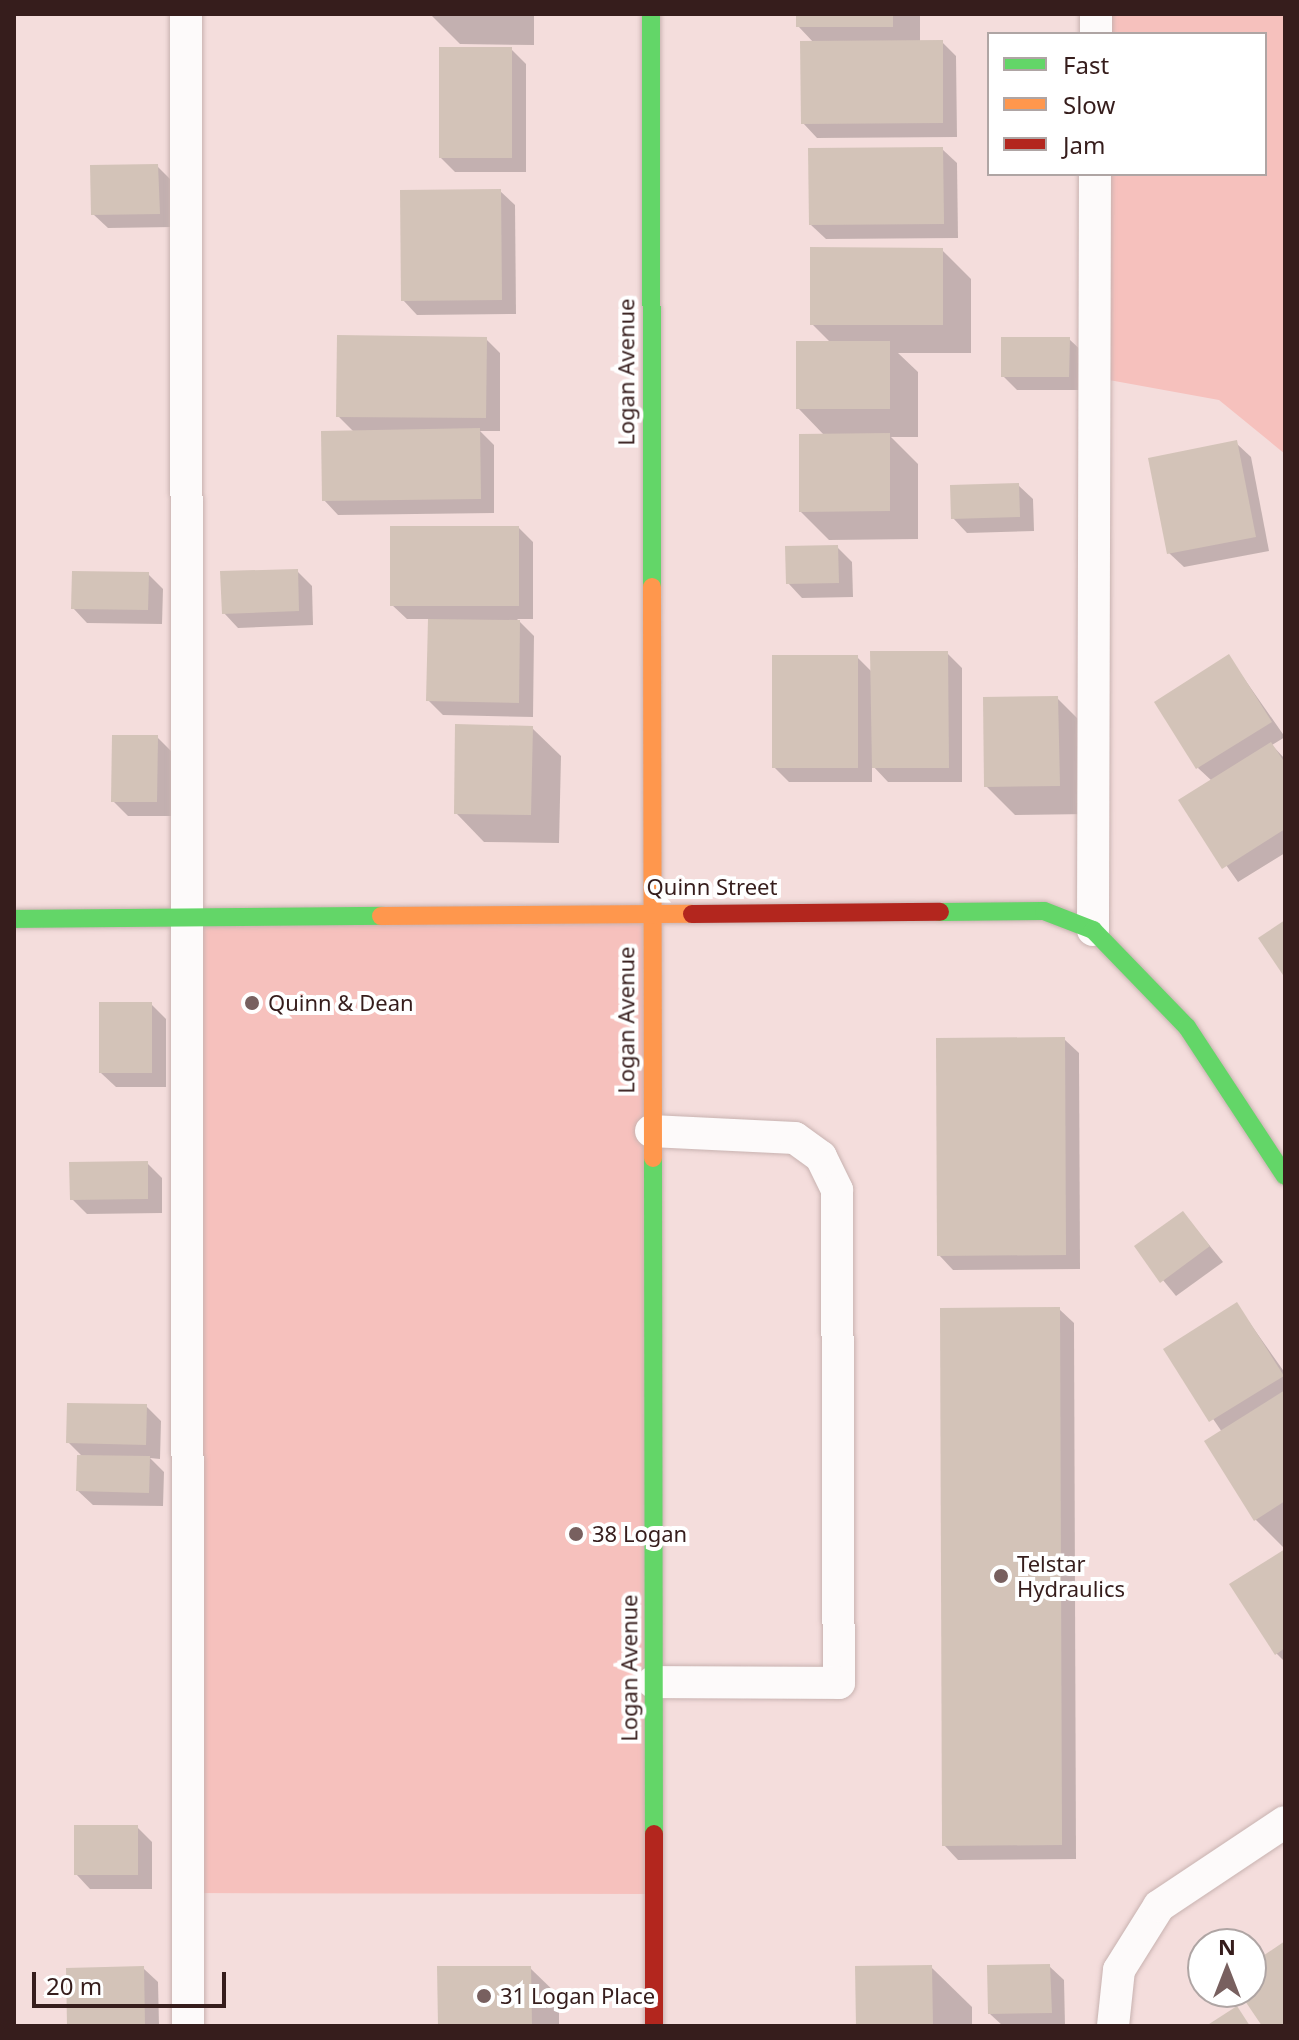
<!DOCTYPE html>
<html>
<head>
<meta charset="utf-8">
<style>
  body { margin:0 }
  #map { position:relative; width:1299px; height:2040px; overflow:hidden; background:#f4dddc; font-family:"Noto Sans",sans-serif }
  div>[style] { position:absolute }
  .green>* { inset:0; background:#f6c1bd }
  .shadow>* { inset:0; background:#0003 }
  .building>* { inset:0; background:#d3c3b8 }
  .roads { filter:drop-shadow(0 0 2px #c8b2b0) drop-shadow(0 0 2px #c8b2b0) }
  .lane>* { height:32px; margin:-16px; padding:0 16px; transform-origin:16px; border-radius:16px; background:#fdfafa }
  .fast>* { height:18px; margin:-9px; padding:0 9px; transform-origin:9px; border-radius:9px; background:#63d668 }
  .slow>* { height:18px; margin:-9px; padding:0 9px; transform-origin:9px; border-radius:9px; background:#ff974d }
  .jam>* { height:18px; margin:-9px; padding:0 9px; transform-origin:9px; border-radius:9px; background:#b3261e }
  .dots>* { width:22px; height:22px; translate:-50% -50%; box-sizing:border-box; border:4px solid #fff; border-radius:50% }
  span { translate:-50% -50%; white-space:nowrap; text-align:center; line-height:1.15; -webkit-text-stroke:8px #fff; paint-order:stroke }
  .street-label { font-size:22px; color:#361d1c }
  .poi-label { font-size:22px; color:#361d1c }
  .left { translate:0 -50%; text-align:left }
  .frame { position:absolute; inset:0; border:16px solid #361d1c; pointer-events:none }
  .legend { position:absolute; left:987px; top:32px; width:280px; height:144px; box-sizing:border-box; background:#fff; border:2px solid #afa5a4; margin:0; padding:10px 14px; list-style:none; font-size:24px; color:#361d1c }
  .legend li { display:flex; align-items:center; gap:16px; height:40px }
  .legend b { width:40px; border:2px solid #afa5a4 }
  .north { position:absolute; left:1187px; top:1928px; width:80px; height:80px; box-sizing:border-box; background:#fff; border:2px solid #afa5a4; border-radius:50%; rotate:0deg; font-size:22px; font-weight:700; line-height:32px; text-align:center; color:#361d1c }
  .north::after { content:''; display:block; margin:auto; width:28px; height:36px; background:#78605f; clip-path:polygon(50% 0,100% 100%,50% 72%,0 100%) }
  .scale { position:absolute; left:32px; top:1972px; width:194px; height:36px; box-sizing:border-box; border:4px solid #361d1c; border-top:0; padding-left:10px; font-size:24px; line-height:28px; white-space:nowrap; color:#361d1c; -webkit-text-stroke:6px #fff; paint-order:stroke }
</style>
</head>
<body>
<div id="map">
  <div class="green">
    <i style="clip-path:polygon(1100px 14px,1285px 14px,1285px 454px,1219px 400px,1098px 378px,1099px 174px,1265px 174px,1265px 34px,1100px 34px)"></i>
    <i style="clip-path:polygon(643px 906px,649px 1894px,192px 1893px,196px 912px)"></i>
  </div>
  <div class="shadow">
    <i style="clip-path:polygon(534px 14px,534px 45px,460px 44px,431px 15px)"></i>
    <i style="clip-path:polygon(798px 14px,920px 14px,920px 42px,942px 42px,956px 56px,957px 137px,817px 138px,803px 123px,814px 43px,798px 26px)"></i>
    <i style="clip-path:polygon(511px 49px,526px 64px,526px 172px,455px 172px,441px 158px)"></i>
    <i style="clip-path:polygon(942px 149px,957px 163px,958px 238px,826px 239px,811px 225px)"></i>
    <i style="clip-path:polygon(157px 166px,172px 181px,173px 227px,108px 228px,93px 214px)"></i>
    <i style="clip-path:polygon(500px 191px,515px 205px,516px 314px,417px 315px,403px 300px)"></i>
    <i style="clip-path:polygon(942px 250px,971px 279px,971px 353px,898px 353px,918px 372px,918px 437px,891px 437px,918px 464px,918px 539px,829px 540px,800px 511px,825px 436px,798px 408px,831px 343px,812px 324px)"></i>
    <i style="clip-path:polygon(486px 339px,500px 353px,500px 431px,480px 431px,494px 445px,494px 513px,338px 515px,324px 500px,354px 432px,338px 416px)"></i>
    <i style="clip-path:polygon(1069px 339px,1084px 353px,1083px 390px,1017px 390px,1003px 376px)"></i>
    <i style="clip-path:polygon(1236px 443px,1251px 457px,1269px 551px,1184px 567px,1169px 553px)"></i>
    <i style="clip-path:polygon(1018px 485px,1033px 499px,1034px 531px,967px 533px,953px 518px)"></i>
    <i style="clip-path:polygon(519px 528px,533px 542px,533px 619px,517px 619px,534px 636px,533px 717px,443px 715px,428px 700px,430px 619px,407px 619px,392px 605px)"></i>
    <i style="clip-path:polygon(837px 547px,852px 562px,853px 597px,802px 598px,788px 583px)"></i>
    <i style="clip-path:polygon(297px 571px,312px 586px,313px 625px,238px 628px,224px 613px)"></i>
    <i style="clip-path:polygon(148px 574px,163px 589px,162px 624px,87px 623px,73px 608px)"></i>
    <i style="clip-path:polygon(947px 653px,962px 668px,962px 782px,888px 782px,872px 765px,872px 782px,789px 782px,774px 767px,857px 657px,872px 672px)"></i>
    <i style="clip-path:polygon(1229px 657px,1285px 737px,1272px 745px,1285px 759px,1285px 853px,1238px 882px,1181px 801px,1212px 781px,1198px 768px)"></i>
    <i style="clip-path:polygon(1057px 698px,1086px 727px,1088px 814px,1015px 815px,986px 786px)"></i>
    <i style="clip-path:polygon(532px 728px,561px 756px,559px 843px,484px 842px,456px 813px)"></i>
    <i style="clip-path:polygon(157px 737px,172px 752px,171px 816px,128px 816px,113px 801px)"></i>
    <i style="clip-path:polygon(151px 1004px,166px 1019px,166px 1087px,116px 1087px,101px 1073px)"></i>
    <i style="clip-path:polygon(1064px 1039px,1079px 1053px,1080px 1269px,953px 1270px,939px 1255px)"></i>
    <i style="clip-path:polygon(147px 1163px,162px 1178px,162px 1213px,87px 1214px,72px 1199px)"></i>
    <i style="clip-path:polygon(1183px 1213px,1223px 1262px,1176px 1296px,1136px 1247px)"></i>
    <i style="clip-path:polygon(1237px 1305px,1285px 1373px,1285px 1549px,1255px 1519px,1222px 1432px,1166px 1350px)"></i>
    <i style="clip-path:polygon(1059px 1309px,1074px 1323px,1076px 1859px,958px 1860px,944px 1845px)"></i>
    <i style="clip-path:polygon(146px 1406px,161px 1421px,160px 1459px,150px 1458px,164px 1472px,163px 1506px,93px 1505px,78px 1491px,83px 1457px,68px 1442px)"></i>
    <i style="clip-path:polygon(1285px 1551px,1285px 1662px,1276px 1653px)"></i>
    <i style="clip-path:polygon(137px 1827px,152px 1842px,152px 1889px,90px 1889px,76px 1874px)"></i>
    <i style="clip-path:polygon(1049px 1966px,1064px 1980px,1065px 2026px,1003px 2026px,990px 2014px)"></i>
    <i style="clip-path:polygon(931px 1967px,972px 2007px,972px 2026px,858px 2026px)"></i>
    <i style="clip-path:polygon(143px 1968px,158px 1982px,159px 2026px,69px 2026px)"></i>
    <i style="clip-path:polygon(530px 1968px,559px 1996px,559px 2026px,440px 2026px)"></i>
  </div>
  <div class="building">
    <i style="clip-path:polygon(796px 14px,893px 14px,893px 27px,796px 27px)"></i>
    <i style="clip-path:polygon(943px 40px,943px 123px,801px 124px,800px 41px)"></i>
    <i style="clip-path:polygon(439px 47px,512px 47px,512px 158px,439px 158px)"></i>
    <i style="clip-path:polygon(943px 147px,944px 224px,809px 225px,808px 148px)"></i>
    <i style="clip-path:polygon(158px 164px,160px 214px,91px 215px,90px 165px)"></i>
    <i style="clip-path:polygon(501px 189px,502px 300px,401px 301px,400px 190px)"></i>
    <i style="clip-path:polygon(810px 247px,943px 248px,943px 325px,810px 325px)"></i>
    <i style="clip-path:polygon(337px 335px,487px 337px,486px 418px,336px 417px)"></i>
    <i style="clip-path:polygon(1001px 337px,1070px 337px,1069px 377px,1001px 377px)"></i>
    <i style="clip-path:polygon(796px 341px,890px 341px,890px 409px,796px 409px)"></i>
    <i style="clip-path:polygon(480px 428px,481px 499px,322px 501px,321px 431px)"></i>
    <i style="clip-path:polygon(890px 433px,890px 511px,799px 512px,799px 434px)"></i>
    <i style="clip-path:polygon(1237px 440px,1256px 537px,1167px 554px,1148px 458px)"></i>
    <i style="clip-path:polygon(1019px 483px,1020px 517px,951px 519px,950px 485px)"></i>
    <i style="clip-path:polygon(390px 526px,519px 526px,519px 606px,390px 606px)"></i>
    <i style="clip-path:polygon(838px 545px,839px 583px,786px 584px,785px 546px)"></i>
    <i style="clip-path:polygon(298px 569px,299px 611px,222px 614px,220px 571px)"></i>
    <i style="clip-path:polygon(72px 571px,149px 572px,148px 610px,71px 609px)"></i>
    <i style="clip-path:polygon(428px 619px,520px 620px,519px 703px,426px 701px)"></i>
    <i style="clip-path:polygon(870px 651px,948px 651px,949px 768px,872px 768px)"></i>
    <i style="clip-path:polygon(1229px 654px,1272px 722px,1196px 769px,1154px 702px)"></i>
    <i style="clip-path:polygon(772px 655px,858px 655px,858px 768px,772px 768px)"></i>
    <i style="clip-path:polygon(1058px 696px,1060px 786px,984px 787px,983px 697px)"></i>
    <i style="clip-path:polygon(455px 724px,533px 726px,531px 815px,454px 814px)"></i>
    <i style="clip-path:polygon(112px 735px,158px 735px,157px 802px,111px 802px)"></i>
    <i style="clip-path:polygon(1271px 742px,1285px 763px,1285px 829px,1222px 869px,1178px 800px)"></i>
    <i style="clip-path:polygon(1285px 920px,1285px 978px,1258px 938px)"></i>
    <i style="clip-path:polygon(99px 1002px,152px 1002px,152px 1073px,99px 1073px)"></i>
    <i style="clip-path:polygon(1065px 1037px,1066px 1255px,937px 1256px,936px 1038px)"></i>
    <i style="clip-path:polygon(148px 1161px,148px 1199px,70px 1200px,69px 1162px)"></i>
    <i style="clip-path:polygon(1183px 1211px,1210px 1246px,1160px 1283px,1134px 1246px)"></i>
    <i style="clip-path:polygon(1237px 1302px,1284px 1376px,1209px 1422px,1163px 1349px)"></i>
    <i style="clip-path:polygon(1060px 1307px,1062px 1845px,942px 1846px,940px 1308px)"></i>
    <i style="clip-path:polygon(1285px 1390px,1285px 1501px,1254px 1521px,1204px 1441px)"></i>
    <i style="clip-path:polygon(67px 1403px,147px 1404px,146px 1445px,66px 1443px)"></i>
    <i style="clip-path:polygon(77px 1455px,150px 1456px,149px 1493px,76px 1491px)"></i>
    <i style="clip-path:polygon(1285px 1549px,1285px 1648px,1275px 1655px,1229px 1584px)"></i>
    <i style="clip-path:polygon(74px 1825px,138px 1825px,138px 1875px,74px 1875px)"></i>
    <i style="clip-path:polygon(1285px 1941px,1285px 2026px,1262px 2026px,1239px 1992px,1251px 1992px,1251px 1964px)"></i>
    <i style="clip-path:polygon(1050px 1964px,1052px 2013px,988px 2014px,987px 1965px)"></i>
    <i style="clip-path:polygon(932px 1965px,933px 2026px,856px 2026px,855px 1966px)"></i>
    <i style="clip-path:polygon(144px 1966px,145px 2026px,67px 2026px,66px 1968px)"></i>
    <i style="clip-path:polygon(437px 1966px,531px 1966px,532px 2026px,438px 2026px)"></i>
    <i style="clip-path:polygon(1237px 2006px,1250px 2026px,1206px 2026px)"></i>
  </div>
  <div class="roads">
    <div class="lane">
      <i style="left:186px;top:14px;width:2012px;rotate:89.94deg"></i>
      <i style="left:1096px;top:34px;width:20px;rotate:-90deg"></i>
      <i style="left:1093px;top:930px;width:756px;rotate:-89.85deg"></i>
      <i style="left:651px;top:1131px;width:144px;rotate:2.8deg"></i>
      <i style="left:795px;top:1138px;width:32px;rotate:36deg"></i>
      <i style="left:821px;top:1157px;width:37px;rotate:64deg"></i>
      <i style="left:837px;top:1190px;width:493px;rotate:89.8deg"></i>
      <i style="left:839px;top:1683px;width:186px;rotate:-179.7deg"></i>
      <i style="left:1113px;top:2026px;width:56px;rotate:-83.9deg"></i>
      <i style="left:1119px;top:1970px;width:75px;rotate:-58deg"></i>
      <i style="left:1159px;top:1906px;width:151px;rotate:-33.7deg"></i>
    </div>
    <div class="fast">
      <i style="left:651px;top:14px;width:573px;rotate:89.9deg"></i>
      <i style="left:940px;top:912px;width:104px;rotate:-0.6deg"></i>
      <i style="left:1044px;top:911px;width:53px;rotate:21.2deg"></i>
      <i style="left:1093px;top:930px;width:135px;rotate:45.9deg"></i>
      <i style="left:1187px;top:1027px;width:178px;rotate:56.7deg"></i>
      <i style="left:14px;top:919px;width:367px;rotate:-0.5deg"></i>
      <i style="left:653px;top:1158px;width:676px;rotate:89.92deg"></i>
    </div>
    <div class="slow">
      <i style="left:652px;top:587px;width:571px;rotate:89.9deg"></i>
      <i style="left:381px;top:916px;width:311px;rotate:-0.4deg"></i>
    </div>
    <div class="jam">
      <i style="left:692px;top:914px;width:248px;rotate:-0.5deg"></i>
      <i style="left:654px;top:1834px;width:192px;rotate:90deg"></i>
    </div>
  </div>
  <div class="dots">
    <i style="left:252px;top:1003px;background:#78605f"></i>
    <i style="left:576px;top:1534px;background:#78605f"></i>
    <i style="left:1001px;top:1576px;background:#78605f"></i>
    <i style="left:484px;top:1996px;background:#78605f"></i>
  </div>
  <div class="street-label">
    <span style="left:626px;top:372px;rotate:-90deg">Logan Avenue</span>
    <span style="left:712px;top:887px">Quinn Street</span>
    <span style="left:626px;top:1020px;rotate:-90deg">Logan Avenue</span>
    <span style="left:629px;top:1668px;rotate:-90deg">Logan Avenue</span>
  </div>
  <div class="poi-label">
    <span class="left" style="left:268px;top:1003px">Quinn &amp; Dean</span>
    <span class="left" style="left:592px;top:1534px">38 Logan</span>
    <span class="left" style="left:1017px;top:1576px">Telstar<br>Hydraulics</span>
    <span class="left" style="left:500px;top:1996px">31 Logan Place</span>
  </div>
  <div class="frame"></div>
  <ul class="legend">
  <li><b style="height:10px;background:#63d668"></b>Fast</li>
  <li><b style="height:10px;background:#ff974d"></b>Slow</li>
  <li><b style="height:10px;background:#b3261e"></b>Jam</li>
  </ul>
  <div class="north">N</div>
  <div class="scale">20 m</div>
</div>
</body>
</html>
